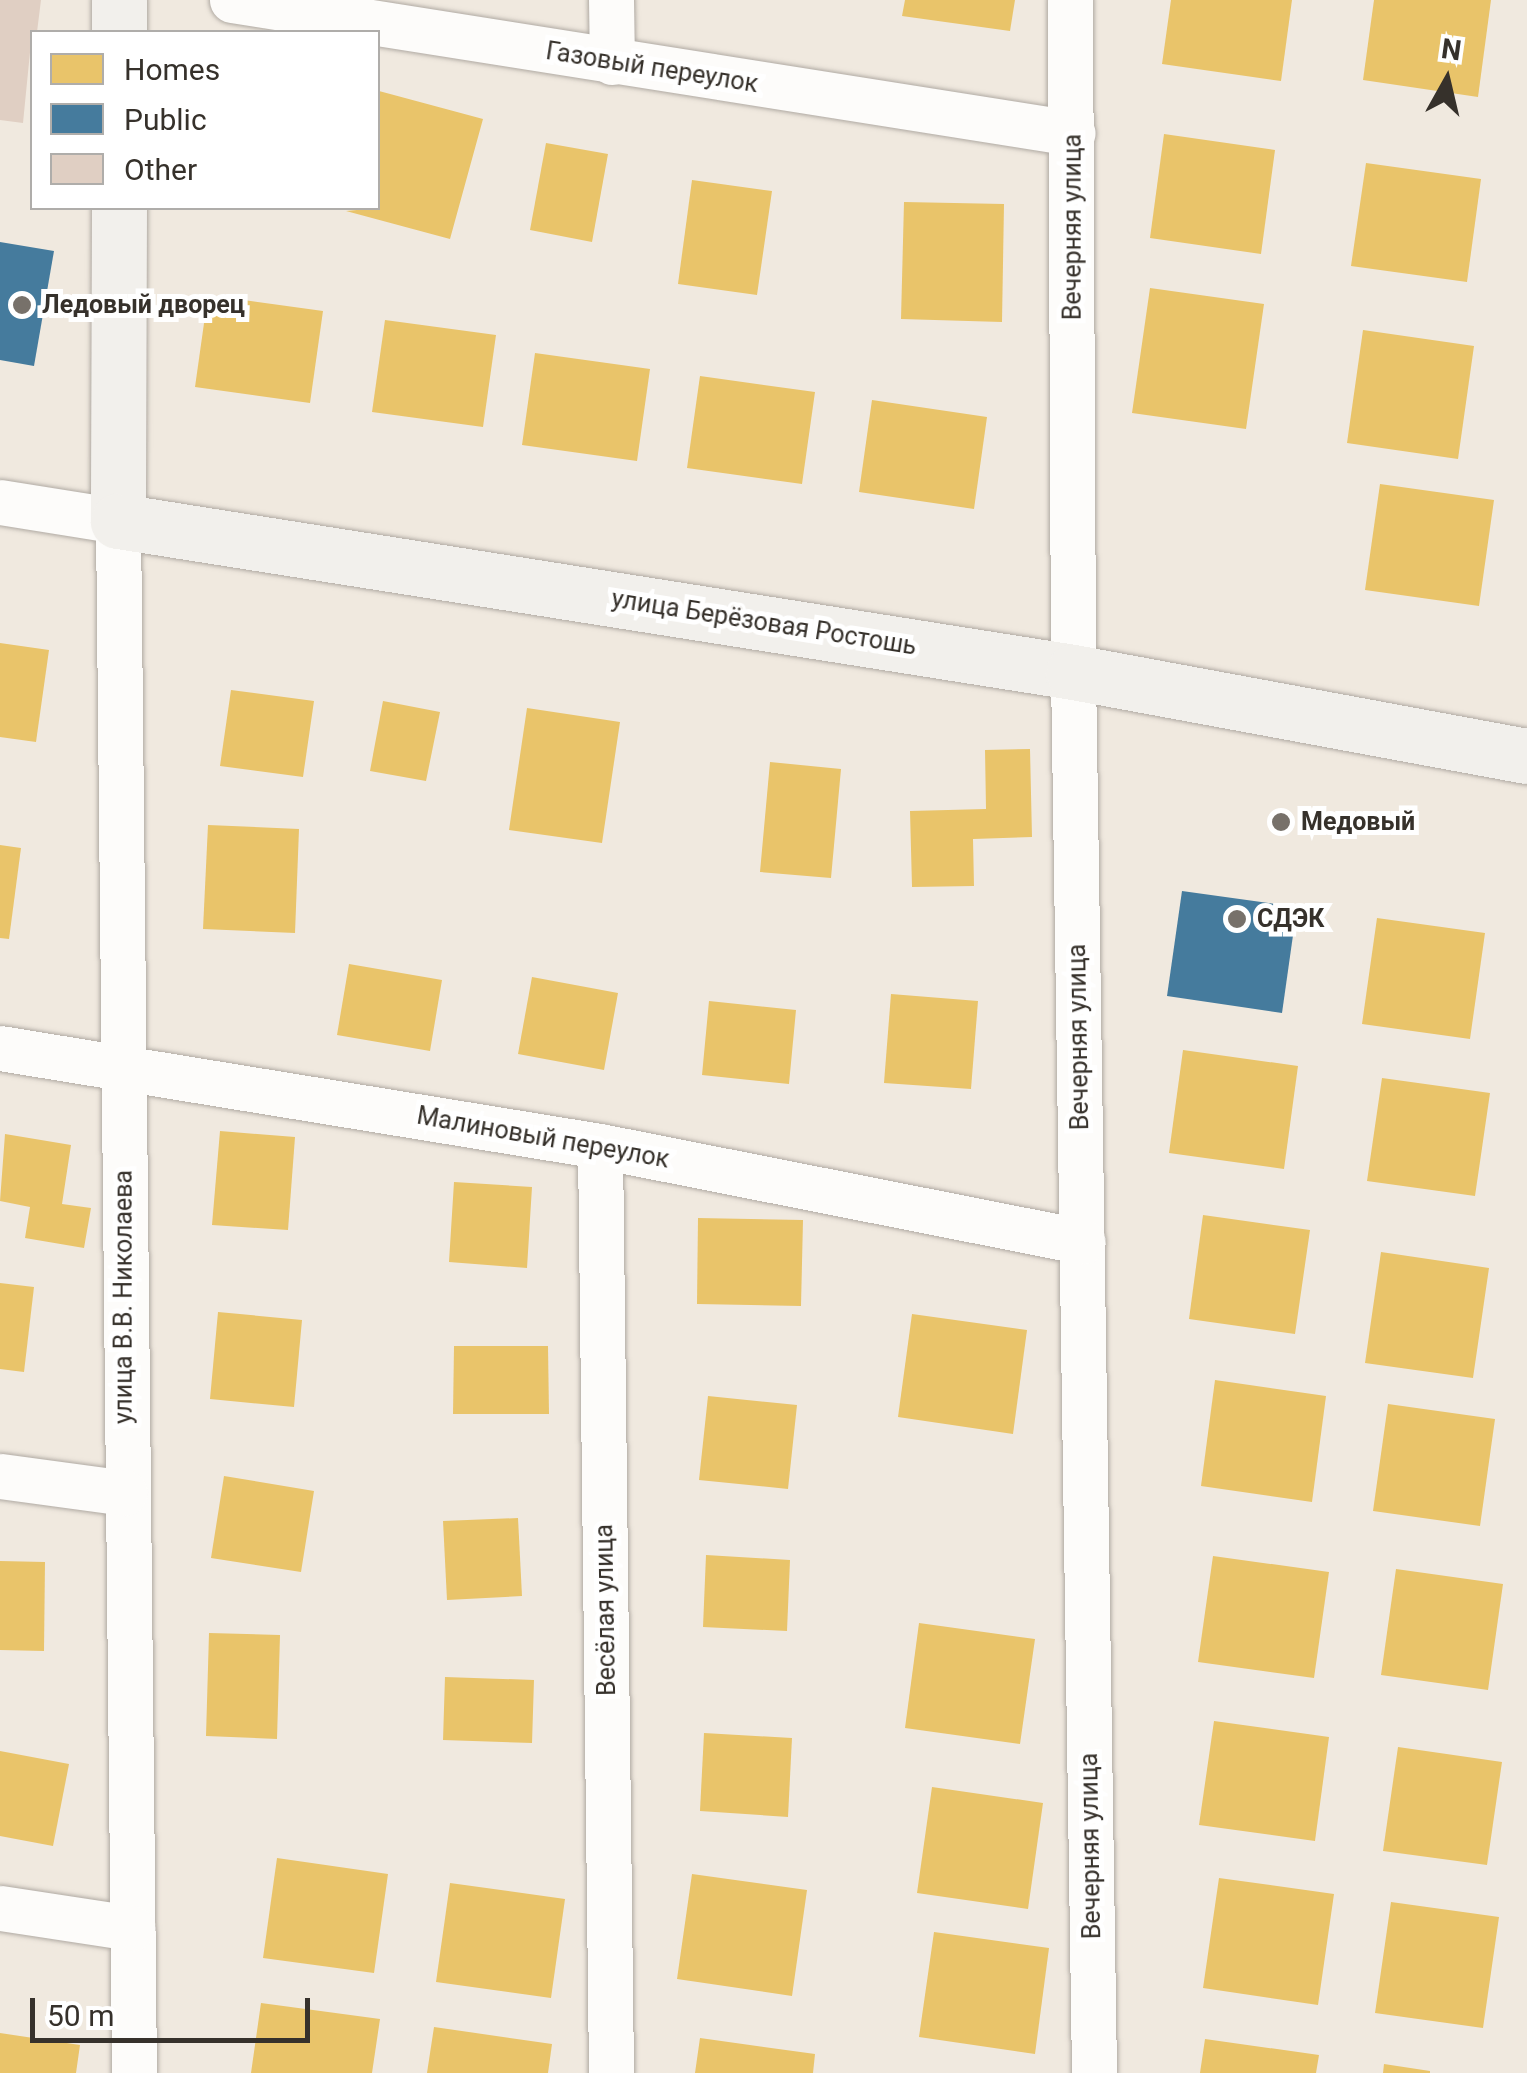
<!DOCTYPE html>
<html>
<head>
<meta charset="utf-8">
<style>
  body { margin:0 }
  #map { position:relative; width:1527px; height:2073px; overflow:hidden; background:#f0e9df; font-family:Roboto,sans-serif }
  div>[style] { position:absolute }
  .homes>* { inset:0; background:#e9c46a }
  .public>* { inset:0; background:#457b9d }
  .building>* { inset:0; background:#e0cfc3 }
  .roads { filter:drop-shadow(0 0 2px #b0aaa3) drop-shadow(0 0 2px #b0aaa3) }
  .street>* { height:45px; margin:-22.5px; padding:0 22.5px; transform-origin:22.5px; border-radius:22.5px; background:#fdfcfa }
  .secondary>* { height:55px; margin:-27.5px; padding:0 27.5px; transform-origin:27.5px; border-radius:27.5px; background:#f2f0ec }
  .dots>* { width:28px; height:28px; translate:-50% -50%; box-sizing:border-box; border:5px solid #fff; border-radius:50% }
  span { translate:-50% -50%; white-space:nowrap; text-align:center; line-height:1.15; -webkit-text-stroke:10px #fff; paint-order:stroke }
  .street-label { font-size:25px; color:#36312b }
  .poi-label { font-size:25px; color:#36312b; font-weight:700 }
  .left { translate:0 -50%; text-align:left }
  .legend { position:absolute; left:30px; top:30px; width:350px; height:180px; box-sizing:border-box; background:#fff; border:2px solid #afadaa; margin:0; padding:12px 18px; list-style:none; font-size:30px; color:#36312b }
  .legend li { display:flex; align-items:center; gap:20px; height:50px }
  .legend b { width:50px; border:2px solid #afadaa }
  .north { position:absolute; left:1397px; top:30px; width:100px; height:100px; -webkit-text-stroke:8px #fff; paint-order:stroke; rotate:8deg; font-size:28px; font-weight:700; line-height:40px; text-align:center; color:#36312b }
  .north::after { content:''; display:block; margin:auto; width:35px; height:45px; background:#36312b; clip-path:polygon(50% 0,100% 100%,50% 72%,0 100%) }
  .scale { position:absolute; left:30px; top:1998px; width:280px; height:45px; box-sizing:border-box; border:5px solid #36312b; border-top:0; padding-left:12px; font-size:30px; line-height:35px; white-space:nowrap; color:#36312b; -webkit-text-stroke:8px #fff; paint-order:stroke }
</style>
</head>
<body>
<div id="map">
  <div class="homes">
    <i style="clip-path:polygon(905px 0,1015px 0,1010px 31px,902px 16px)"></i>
    <i style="clip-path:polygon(1171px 0,1292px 0,1281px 81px,1162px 64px)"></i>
    <i style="clip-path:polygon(1374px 0,1491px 0,1478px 97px,1363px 80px)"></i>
    <i style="clip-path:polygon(379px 91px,483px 119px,450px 239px,346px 211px,378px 208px)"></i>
    <i style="clip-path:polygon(1164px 134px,1275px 150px,1261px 254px,1150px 238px)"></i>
    <i style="clip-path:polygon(546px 143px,608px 154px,592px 242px,530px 230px)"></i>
    <i style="clip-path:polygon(1366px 163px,1481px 179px,1467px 282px,1351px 266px)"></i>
    <i style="clip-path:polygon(692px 180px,772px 191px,757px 295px,678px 284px)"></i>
    <i style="clip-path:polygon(904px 202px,1004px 204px,1002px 322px,901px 319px)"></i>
    <i style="clip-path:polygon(1150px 288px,1264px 304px,1246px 429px,1132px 413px)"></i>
    <i style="clip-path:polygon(208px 295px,323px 311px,310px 403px,195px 387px)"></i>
    <i style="clip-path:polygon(385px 320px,496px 335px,483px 427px,372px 412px)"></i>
    <i style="clip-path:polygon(1363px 330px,1474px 346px,1458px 459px,1347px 443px)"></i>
    <i style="clip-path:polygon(535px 353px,650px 369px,637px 461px,522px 445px)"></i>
    <i style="clip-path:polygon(700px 376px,815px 392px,802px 484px,687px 468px)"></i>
    <i style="clip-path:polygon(872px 400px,987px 417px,974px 509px,859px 492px)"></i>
    <i style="clip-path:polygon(1380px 484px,1494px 500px,1479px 606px,1365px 590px)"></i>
    <i style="clip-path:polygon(0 643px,49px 650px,36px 742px,0 737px)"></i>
    <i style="clip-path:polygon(231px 690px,314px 701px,303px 777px,220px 766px)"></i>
    <i style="clip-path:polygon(383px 701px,440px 712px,426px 781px,370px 771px)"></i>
    <i style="clip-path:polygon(527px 708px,620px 722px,602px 843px,509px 830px)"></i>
    <i style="clip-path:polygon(1030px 749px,1032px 837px,973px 839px,974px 886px,912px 887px,910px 811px,986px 809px,985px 750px)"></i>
    <i style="clip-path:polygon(770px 762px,841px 769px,831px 878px,760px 872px)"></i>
    <i style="clip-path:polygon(208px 825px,299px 829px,295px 933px,203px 929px)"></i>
    <i style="clip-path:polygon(0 845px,21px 848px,9px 939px,0 938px)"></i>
    <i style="clip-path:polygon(1377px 918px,1485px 933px,1470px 1039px,1362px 1024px)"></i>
    <i style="clip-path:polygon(349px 964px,442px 980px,430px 1051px,337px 1035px)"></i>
    <i style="clip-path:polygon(532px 977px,618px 993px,604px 1070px,518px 1054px)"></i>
    <i style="clip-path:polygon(891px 994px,978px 1001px,971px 1089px,884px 1083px)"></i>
    <i style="clip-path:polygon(709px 1001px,796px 1010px,789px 1084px,702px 1075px)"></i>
    <i style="clip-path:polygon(1183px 1050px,1298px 1066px,1284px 1169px,1169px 1153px)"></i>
    <i style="clip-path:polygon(1382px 1078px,1490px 1093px,1475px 1196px,1367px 1181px)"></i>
    <i style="clip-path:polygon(220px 1131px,295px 1137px,288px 1230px,212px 1225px)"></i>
    <i style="clip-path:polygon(5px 1134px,71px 1145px,62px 1204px,91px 1208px,84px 1248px,25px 1238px,30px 1207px,0 1201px)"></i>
    <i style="clip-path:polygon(454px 1182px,532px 1187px,527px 1268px,449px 1262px)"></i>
    <i style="clip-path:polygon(1203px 1215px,1310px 1230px,1295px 1334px,1189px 1319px)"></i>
    <i style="clip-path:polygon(698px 1218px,803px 1220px,801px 1306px,697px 1304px)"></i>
    <i style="clip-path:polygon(1381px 1252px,1489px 1268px,1473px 1378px,1365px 1363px)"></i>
    <i style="clip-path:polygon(0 1283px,34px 1287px,24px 1372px,0 1369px)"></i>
    <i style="clip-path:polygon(218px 1312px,302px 1320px,294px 1407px,210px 1399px)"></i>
    <i style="clip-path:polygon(912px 1314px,1027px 1330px,1013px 1434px,898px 1417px)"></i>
    <i style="clip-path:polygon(454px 1346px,548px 1346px,549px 1414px,453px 1414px)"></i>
    <i style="clip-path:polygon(1215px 1380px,1326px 1396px,1312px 1502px,1201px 1486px)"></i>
    <i style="clip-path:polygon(708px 1396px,797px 1405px,788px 1489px,699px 1480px)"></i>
    <i style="clip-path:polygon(1388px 1404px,1495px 1419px,1480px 1526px,1373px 1511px)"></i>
    <i style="clip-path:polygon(224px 1476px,314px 1491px,301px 1572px,211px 1558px)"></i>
    <i style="clip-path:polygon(518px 1518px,522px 1596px,447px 1600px,443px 1521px)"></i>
    <i style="clip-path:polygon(706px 1555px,790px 1560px,787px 1631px,703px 1627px)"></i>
    <i style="clip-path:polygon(1213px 1556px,1329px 1572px,1314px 1678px,1198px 1662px)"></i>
    <i style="clip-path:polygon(0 1561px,45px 1562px,44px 1651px,0 1650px)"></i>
    <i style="clip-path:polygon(1396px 1569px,1503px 1584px,1488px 1690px,1381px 1675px)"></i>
    <i style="clip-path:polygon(919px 1623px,1035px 1639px,1020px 1744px,905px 1728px)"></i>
    <i style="clip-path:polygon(209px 1633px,280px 1635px,277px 1739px,206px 1736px)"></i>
    <i style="clip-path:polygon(445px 1677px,534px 1680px,532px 1743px,443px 1740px)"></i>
    <i style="clip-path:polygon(1214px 1721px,1329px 1737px,1315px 1841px,1199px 1825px)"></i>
    <i style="clip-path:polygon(704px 1733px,792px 1738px,788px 1817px,700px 1811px)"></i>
    <i style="clip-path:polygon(1398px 1747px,1502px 1762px,1487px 1865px,1383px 1851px)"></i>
    <i style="clip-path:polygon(0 1751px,69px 1764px,53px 1846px,0 1836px)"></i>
    <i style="clip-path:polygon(932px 1787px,1043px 1803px,1028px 1909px,917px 1893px)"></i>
    <i style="clip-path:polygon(277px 1858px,388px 1874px,374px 1973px,263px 1958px)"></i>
    <i style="clip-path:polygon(692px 1874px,807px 1890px,792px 1996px,677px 1979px)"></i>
    <i style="clip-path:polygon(1219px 1878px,1334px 1894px,1318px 2005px,1203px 1988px)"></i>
    <i style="clip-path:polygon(450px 1883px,565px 1899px,551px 1998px,436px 1982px)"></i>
    <i style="clip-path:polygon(1391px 1902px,1499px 1917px,1483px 2028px,1375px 2013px)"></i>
    <i style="clip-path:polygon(934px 1932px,1049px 1948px,1035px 2054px,919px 2037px)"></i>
    <i style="clip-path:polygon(261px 2003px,380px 2019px,372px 2073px,251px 2073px)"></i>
    <i style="clip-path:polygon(434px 2027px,552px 2044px,548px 2073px,427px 2073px)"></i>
    <i style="clip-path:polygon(0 2033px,80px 2045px,76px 2073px,0 2073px)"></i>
    <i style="clip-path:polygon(700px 2038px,815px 2054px,813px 2073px,695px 2073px)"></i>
    <i style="clip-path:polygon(1205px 2039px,1319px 2055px,1316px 2073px,1200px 2073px)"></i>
    <i style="clip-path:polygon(1384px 2064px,1430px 2071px,1430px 2073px,1383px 2073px)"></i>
  </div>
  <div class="public">
    <i style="clip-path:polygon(0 242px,54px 251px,34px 366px,0 360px)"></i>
    <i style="clip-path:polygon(1182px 891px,1297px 907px,1282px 1013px,1167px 996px)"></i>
  </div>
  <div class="building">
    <i style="clip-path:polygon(0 0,41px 0,37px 32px,32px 32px,23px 123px,0 120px)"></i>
  </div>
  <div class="roads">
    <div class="street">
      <i style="left:232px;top:0;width:851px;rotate:8.99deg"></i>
      <i style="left:611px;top:0;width:62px;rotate:89.1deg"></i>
      <i style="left:1070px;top:0;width:672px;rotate:89.74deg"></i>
      <i style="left:1073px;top:672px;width:1401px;rotate:89.14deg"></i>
      <i style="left:0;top:502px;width:120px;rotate:9.1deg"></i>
      <i style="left:118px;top:521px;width:1552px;rotate:89.41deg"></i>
      <i style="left:0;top:1048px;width:608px;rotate:9.28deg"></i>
      <i style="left:600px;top:1146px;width:492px;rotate:11.2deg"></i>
      <i style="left:600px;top:1146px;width:927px;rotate:89.32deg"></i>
      <i style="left:0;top:1476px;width:126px;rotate:7.7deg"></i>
      <i style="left:0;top:1908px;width:134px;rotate:8.6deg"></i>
    </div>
    <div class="secondary">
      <i style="left:119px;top:32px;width:32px;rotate:-90deg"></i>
      <i style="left:119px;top:208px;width:313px;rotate:90.2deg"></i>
      <i style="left:118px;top:521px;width:967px;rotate:8.98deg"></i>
      <i style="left:1073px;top:672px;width:462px;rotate:10.5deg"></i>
    </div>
  </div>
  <div class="dots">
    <i style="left:22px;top:305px;background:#77716a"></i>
    <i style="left:1281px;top:822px;background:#77716a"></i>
    <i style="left:1237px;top:919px;background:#77716a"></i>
  </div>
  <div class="street-label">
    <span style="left:652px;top:68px;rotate:9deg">Газовый переулок</span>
    <span style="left:1073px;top:227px;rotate:-90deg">Вечерняя улица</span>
    <span style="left:764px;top:623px;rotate:9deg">улица Берёзовая Ростошь</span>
    <span style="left:1079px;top:1037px;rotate:-91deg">Вечерняя улица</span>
    <span style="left:543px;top:1138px;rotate:10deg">Малиновый переулок</span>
    <span style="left:124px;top:1297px;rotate:-90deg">улица В.В. Николаева</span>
    <span style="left:606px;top:1610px;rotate:-91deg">Весёлая улица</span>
    <span style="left:1091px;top:1846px;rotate:-91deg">Вечерняя улица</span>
  </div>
  <div class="poi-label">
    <span class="left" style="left:42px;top:305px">Ледовый дворец</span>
    <span class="left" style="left:1301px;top:822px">Медовый</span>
    <span class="left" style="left:1257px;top:919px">СДЭК</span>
  </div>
  <ul class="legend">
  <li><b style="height:28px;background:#e9c46a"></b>Homes</li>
  <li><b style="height:28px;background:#457b9d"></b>Public</li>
  <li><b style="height:28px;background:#e0cfc3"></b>Other</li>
  </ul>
  <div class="north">N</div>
  <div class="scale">50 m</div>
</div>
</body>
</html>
